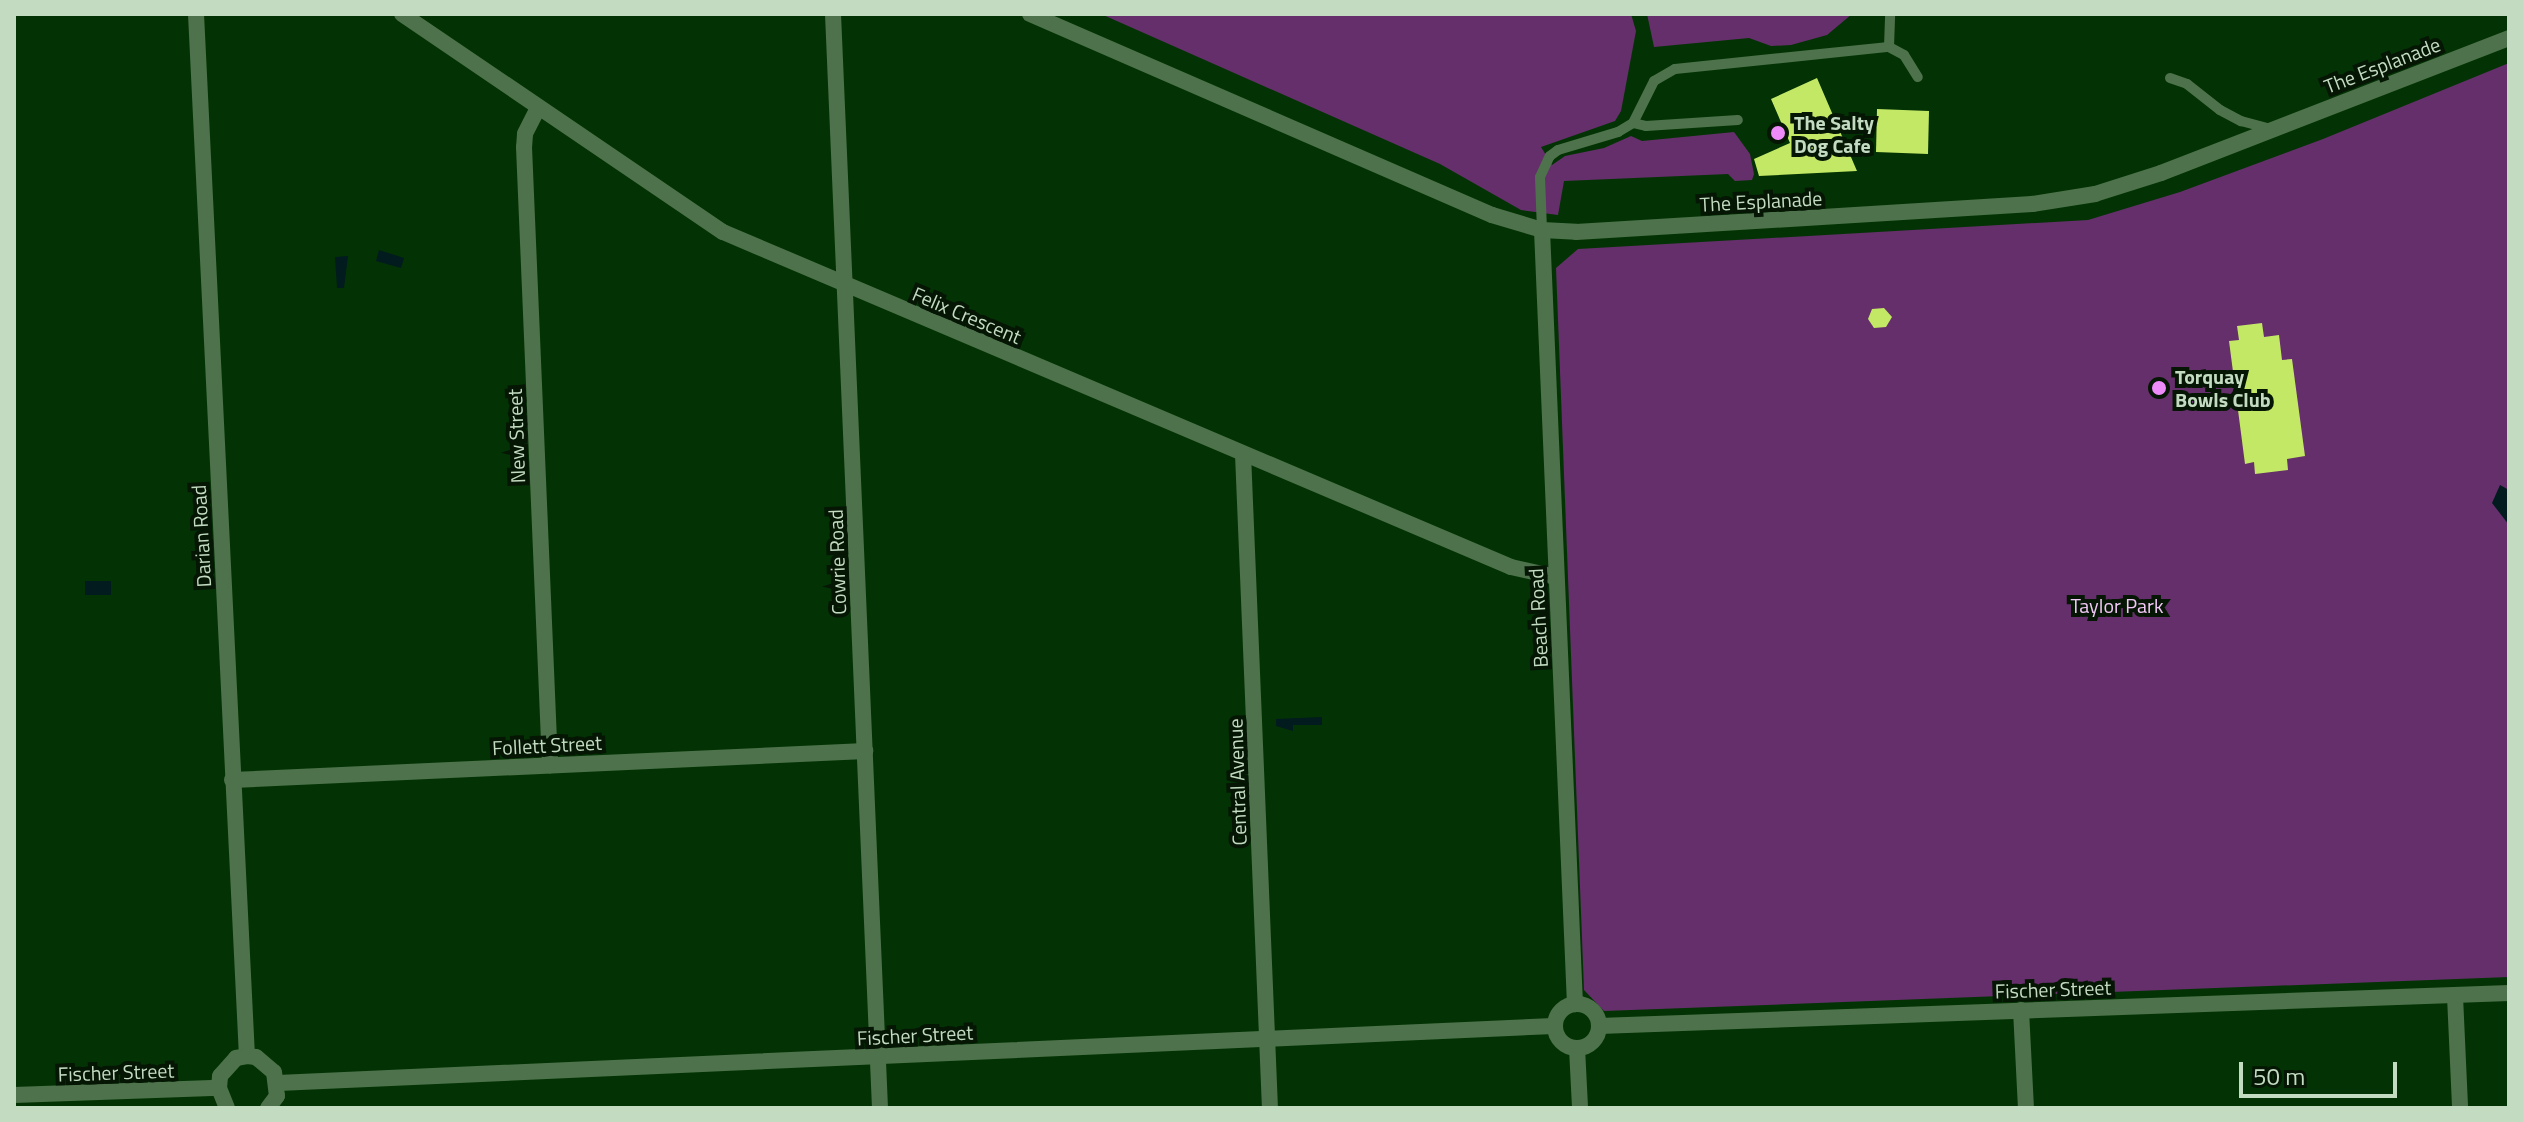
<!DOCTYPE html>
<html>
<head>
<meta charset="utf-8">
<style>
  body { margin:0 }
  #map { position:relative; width:2523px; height:1122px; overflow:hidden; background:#033304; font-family:"Titillium Web",sans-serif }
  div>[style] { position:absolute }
  .green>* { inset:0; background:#652f6b }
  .water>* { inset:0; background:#021b1e }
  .building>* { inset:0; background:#c3e865 }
  .service>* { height:10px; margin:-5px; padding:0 5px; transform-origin:5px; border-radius:5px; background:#4e734c }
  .minor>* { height:16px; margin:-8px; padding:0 8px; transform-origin:8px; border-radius:8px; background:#4e734c }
  .tertiary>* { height:16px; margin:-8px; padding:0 8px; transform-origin:8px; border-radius:8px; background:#4e734c }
  .tertiary>.ring { margin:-8px; padding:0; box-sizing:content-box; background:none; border:16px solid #4e734c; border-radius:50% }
  .dots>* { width:22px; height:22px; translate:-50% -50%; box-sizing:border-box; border:4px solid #051604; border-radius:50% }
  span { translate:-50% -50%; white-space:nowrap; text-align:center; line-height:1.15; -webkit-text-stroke:8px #051604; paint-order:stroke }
  .street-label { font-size:20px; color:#c3dbc1 }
  .poi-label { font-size:20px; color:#c3dbc1; font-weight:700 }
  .left { translate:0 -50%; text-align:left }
  .park-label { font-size:20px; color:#f2c8f6 }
  .frame { position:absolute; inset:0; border:16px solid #c3dbc1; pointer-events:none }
  .scale { position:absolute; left:2239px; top:1062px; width:158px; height:36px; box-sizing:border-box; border:4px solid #c3dbc1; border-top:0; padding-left:10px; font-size:24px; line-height:28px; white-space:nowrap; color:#c3dbc1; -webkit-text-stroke:6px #051604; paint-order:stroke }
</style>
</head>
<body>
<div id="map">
  <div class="green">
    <i style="clip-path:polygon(1101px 14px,1631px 14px,1636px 31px,1621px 111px,1615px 121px,1541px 147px,1552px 165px,1565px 156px,1604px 148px,1631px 136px,1642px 141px,1734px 132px,1750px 154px,1754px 174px,1752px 180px,1735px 181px,1728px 174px,1564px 181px,1558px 215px,1521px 210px,1440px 164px)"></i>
    <i style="clip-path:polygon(1647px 14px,1852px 14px,1827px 35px,1791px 45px,1771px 46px,1749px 38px,1654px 47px)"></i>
    <i style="clip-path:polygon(2509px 63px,2509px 977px,1604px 1011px,1584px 990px,1556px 268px,1578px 249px,2088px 220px,2180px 192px,2323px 139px)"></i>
  </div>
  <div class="water">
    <i style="clip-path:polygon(379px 250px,404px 258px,401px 268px,376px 261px)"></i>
    <i style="clip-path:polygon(348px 256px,344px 288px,337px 288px,335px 257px)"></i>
    <i style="clip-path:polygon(2500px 485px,2509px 490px,2509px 525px,2492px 503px)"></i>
    <i style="clip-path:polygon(85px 581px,111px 581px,111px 595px,85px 595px)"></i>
    <i style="clip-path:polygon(1322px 717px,1322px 725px,1293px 725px,1293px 731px,1276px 726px,1276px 719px)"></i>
  </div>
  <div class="building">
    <i style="clip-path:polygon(1817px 78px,1857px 171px,1759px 176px,1754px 159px,1790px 143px,1771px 99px)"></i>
    <i style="clip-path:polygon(1877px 109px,1929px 111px,1928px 154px,1876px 152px)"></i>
    <i style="clip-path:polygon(1884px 308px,1892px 317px,1886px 327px,1874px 328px,1868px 319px,1872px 309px)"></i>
    <i style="clip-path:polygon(2262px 323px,2264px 337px,2279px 335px,2282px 360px,2292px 359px,2305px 456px,2287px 459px,2288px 470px,2255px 474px,2254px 462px,2245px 464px,2229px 341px,2239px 340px,2237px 326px)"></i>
  </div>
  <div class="service">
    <i style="left:1889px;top:47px;width:33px;rotate:-88deg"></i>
    <i style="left:2170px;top:78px;width:18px;rotate:19deg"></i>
    <i style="left:2187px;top:84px;width:42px;rotate:38.2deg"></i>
    <i style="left:2220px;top:110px;width:24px;rotate:28deg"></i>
    <i style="left:2241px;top:121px;width:31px;rotate:15deg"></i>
    <i style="left:1633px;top:123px;width:13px;rotate:13deg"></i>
    <i style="left:1646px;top:126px;width:92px;rotate:-3.7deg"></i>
    <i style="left:1542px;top:230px;width:53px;rotate:-92.2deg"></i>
    <i style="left:1540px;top:177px;width:23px;rotate:-65deg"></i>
    <i style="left:1550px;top:156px;width:10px;rotate:-37deg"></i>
    <i style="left:1558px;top:150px;width:63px;rotate:-16.7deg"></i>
    <i style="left:1618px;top:132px;width:17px;rotate:-31deg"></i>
    <i style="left:1633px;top:123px;width:47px;rotate:-63.4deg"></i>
    <i style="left:1654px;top:81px;width:24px;rotate:-30deg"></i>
    <i style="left:1675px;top:69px;width:215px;rotate:-5.9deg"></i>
    <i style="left:1889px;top:47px;width:17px;rotate:28deg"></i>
    <i style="left:1904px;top:55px;width:26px;rotate:58deg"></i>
  </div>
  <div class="minor">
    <i style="left:402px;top:14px;width:388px;rotate:34.2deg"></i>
    <i style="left:723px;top:232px;width:856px;rotate:23.03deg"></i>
    <i style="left:1511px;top:567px;width:46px;rotate:12.5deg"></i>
    <i style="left:833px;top:14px;width:1095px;rotate:87.54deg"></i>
    <i style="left:538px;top:108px;width:29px;rotate:117deg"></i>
    <i style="left:525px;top:134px;width:13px;rotate:94deg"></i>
    <i style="left:524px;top:147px;width:619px;rotate:87.59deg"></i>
    <i style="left:1542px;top:230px;width:775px;rotate:87.56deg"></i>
    <i style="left:1243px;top:454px;width:655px;rotate:87.64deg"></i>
    <i style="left:232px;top:780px;width:634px;rotate:-2.62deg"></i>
    <i style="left:2455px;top:996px;width:112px;rotate:87.4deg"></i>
    <i style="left:2021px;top:1010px;width:98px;rotate:87.1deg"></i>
    <i style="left:1577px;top:1048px;width:60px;rotate:87.1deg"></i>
  </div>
  <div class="tertiary">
    <i style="left:196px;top:14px;width:1043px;rotate:87.2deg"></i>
    <i style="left:1030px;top:14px;width:504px;rotate:23.51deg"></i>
    <i style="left:1492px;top:215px;width:52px;rotate:16.7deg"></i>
    <i style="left:1542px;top:230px;width:34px;rotate:3deg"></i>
    <i style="left:1576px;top:232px;width:457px;rotate:-3.5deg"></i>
    <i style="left:2032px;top:204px;width:64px;rotate:-9deg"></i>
    <i style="left:2095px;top:194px;width:69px;rotate:-17.7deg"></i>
    <i style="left:2161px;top:173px;width:373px;rotate:-21.2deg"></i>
    <i class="ring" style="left:1555px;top:1004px;width:28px;height:28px"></i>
    <i style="left:1599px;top:1026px;width:911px;rotate:-2.08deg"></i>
    <i style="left:278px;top:1083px;width:1277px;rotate:-2.56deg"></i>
    <i style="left:14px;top:1095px;width:205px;rotate:-2deg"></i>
    <i style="left:227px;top:1108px;width:22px;rotate:-112deg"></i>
    <i style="left:219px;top:1088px;width:12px;rotate:-85deg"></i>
    <i style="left:220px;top:1076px;width:24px;rotate:-48deg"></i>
    <i style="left:236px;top:1058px;width:11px;rotate:-10deg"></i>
    <i style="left:247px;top:1056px;width:9px;rotate:6deg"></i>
    <i style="left:256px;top:1057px;width:23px;rotate:40deg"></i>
    <i style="left:274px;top:1072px;width:24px;rotate:83deg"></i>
    <i style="left:277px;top:1096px;width:15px;rotate:127deg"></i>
  </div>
  <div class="dots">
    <i style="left:1778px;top:133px;background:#ed8cf9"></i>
    <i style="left:2159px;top:388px;background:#ed8cf9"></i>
  </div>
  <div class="street-label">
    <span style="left:2382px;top:65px;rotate:-21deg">The Esplanade</span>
    <span style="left:1761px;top:201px;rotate:-3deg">The Esplanade</span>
    <span style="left:967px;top:315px;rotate:23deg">Felix Crescent</span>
    <span style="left:516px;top:436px;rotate:-92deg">New Street</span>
    <span style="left:201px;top:536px;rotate:-93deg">Darian Road</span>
    <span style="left:837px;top:562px;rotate:-92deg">Cowrie Road</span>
    <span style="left:1538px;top:618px;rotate:-93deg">Beach Road</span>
    <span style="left:547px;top:745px;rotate:-3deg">Follett Street</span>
    <span style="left:1237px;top:782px;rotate:-92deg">Central Avenue</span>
    <span style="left:2053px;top:989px;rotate:-2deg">Fischer Street</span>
    <span style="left:915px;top:1035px;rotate:-3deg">Fischer Street</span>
    <span style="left:116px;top:1072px;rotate:-2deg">Fischer Street</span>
  </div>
  <div class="poi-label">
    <span class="left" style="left:1794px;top:134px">The Salty<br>Dog Cafe</span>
    <span class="left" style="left:2175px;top:388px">Torquay<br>Bowls Club</span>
  </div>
  <div class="park-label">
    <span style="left:2117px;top:605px">Taylor Park</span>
  </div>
  <div class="frame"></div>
  <div class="scale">50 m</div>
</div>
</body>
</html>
